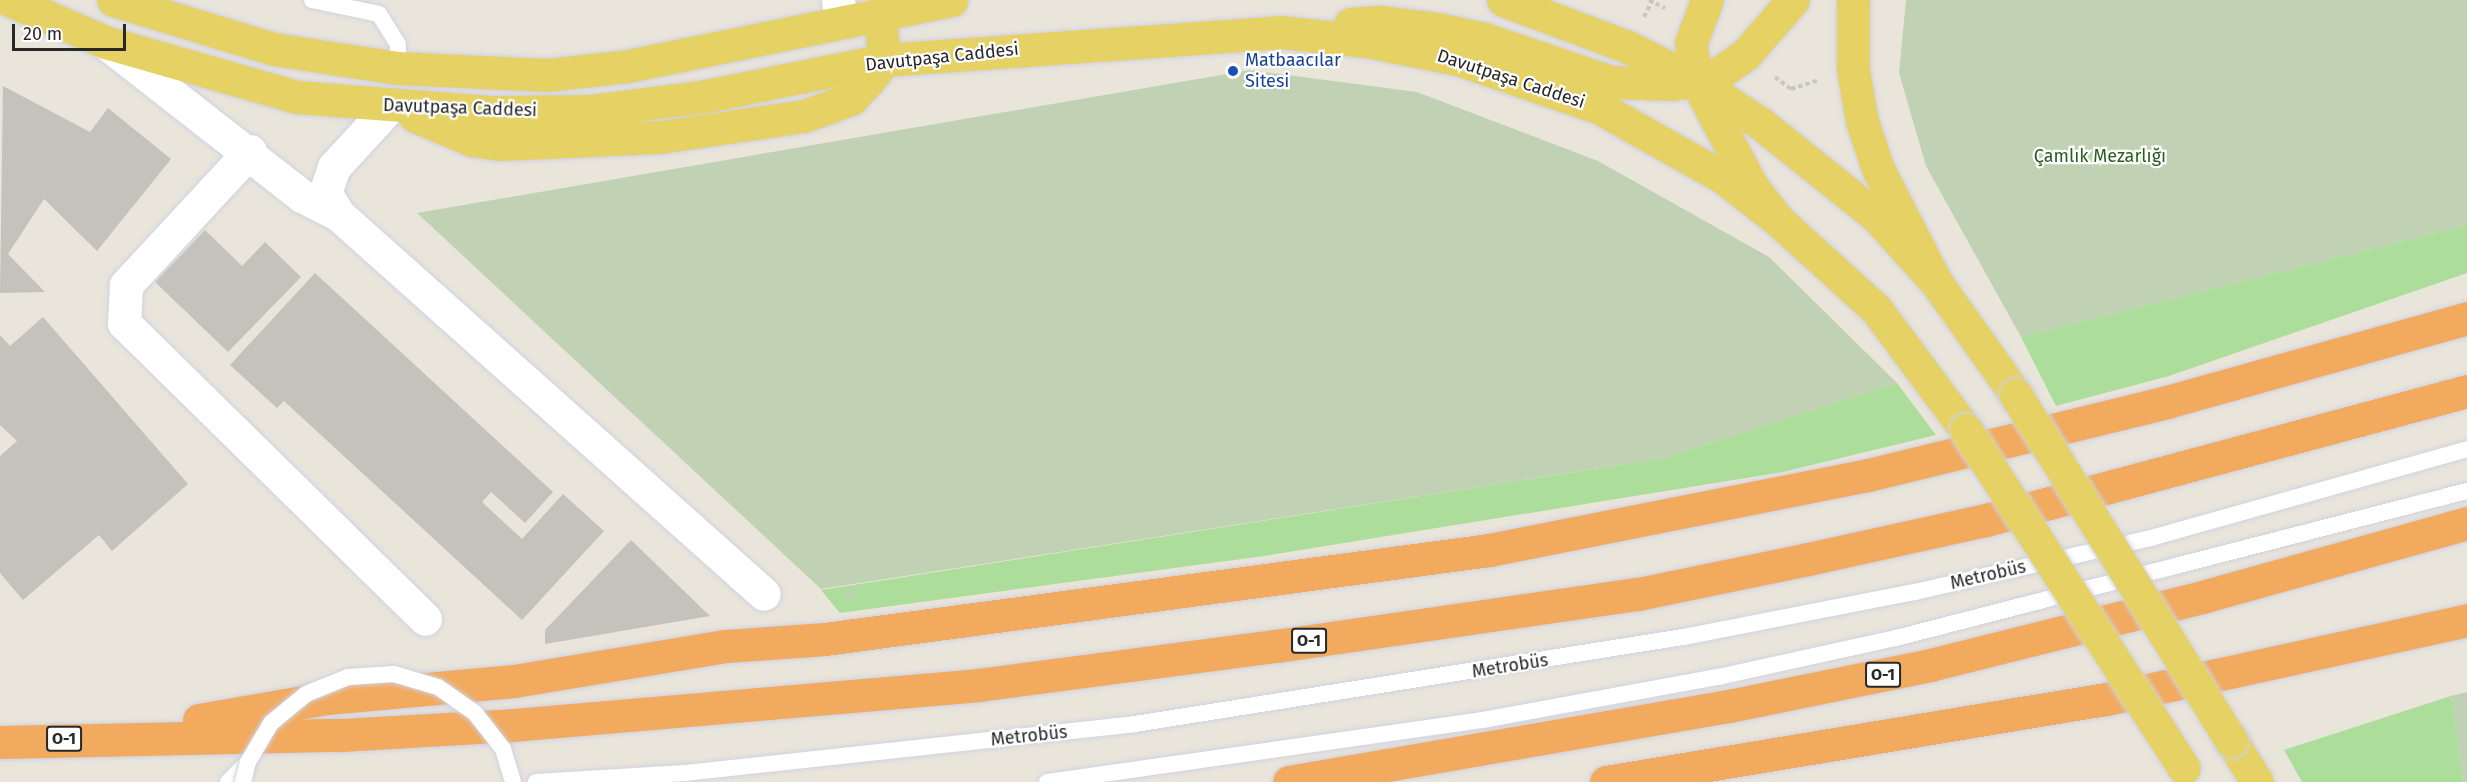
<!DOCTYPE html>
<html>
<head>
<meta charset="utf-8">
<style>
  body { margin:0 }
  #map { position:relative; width:2467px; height:782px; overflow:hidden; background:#eae5db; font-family:"Fira Sans",sans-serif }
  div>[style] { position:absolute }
  .green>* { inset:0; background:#acdd9b }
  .cemetery>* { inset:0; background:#c0d2b3 }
  .building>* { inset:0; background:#c5c1bb }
  .path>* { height:4px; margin-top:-2px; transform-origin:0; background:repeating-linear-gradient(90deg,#c7c7c7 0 4.5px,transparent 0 7.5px) }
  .roads { filter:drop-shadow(0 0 2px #d0d2e0) drop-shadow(0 0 2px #d0d2e0) }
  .lane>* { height:16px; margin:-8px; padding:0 8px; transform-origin:8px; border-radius:8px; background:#fff }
  .street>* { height:33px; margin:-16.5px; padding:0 16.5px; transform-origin:16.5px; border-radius:16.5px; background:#fff }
  .secondary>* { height:33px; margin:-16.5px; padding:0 16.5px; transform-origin:16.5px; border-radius:16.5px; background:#fff }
  .primary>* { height:33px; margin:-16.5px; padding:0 16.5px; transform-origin:16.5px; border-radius:16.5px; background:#e6d264 }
  .highway>* { height:33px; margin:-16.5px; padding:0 16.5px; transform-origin:16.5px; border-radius:16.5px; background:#f2aa5e }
  .bridges { filter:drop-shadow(0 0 2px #d0d2e0) drop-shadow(0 0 2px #d0d2e0) }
  .lane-bridge>* { height:16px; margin:-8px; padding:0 8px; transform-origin:8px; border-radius:8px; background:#fff }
  .primary-bridge>* { height:33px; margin:-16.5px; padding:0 16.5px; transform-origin:16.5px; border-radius:16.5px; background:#e6d264 }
  .dots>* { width:16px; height:16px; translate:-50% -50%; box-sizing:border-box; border:3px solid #fff; border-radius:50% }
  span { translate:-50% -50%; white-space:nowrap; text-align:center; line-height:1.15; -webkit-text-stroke:4.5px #fff; paint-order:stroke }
  .shield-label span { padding:2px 4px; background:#fff; border:2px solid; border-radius:4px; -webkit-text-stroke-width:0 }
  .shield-label { font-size:16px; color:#282828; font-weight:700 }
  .street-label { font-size:18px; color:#282828 }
  .transit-label { font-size:18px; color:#164399 }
  .left { translate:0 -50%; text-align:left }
  .park-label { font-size:18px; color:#265f1e }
  .scale { position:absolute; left:12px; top:24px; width:114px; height:27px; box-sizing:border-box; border:3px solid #282828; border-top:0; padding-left:8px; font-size:18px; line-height:21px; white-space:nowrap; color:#282828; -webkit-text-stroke:4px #fff; paint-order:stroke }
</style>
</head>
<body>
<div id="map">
  <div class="green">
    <i style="clip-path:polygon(2467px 225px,2467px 273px,2169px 376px,2056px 406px,2021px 337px)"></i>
    <i style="clip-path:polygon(1897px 383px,1936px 435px,1783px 472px,1264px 556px,840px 613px,821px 590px,1664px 458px)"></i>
    <i style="clip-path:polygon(2451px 696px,2463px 782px,2302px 782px,2284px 750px)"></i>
  </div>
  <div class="cemetery">
    <i style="clip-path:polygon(1906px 0,2467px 0,2467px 225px,2021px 337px,1926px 166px,1899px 73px)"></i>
    <i style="clip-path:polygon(1250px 70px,1417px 92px,1598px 161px,1769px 257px,1897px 383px,1664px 458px,821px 589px,417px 213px)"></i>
    <i style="clip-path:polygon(2467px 692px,2467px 782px,2463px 782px,2451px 696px)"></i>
  </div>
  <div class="building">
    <i style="clip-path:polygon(3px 86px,90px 132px,108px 108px,171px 159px,97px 251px,44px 199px,8px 254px,45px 292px,0 293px)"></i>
    <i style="clip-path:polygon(205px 230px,242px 266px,265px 242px,301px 277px,228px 352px,155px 282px)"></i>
    <i style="clip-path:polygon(315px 273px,553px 492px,525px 523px,491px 492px,482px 502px,522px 539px,563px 494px,604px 531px,522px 620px,284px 401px,277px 408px,230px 365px)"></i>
    <i style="clip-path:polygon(43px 317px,188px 484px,112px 551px,99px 535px,23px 600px,0 573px,0 456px,17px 441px,0 425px,0 335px,10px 346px)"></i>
    <i style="clip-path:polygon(631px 540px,710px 616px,545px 644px,545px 630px)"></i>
  </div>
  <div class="path">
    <i style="left:1649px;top:0;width:18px;rotate:27deg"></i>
    <i style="left:1644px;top:17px;width:18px;rotate:-63deg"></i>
    <i style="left:1775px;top:77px;width:20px;rotate:37deg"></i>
    <i style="left:1791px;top:89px;width:29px;rotate:-18deg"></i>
    <i style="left:846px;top:597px;width:9px;rotate:-13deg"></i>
    <i style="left:855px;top:595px;width:10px;rotate:-101deg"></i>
  </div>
  <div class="roads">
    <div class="lane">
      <i style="left:312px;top:0;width:68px;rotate:11.8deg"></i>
      <i style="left:379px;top:14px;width:36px;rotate:58deg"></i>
      <i style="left:398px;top:45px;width:23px;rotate:92deg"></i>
      <i style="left:228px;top:782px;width:28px;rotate:-45deg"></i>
      <i style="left:536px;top:782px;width:149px;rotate:-3.5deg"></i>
      <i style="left:685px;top:773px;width:453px;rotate:-6.2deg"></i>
      <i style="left:1135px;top:724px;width:555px;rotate:-9.02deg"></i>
      <i style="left:1683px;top:637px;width:236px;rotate:-11deg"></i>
      <i style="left:1915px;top:592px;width:242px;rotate:-12.9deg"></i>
      <i style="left:2151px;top:538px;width:328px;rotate:-15.7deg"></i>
      <i style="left:1047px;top:782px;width:440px;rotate:-8.1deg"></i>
      <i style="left:1483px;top:720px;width:239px;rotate:-10.4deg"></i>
      <i style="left:1718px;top:677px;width:182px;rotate:-12.4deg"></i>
      <i style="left:1896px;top:638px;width:590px;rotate:-14.44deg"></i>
    </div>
    <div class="street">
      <i style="left:106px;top:43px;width:249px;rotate:38deg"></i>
      <i style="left:302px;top:196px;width:42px;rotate:27.2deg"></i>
      <i style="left:339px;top:215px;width:569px;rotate:41.73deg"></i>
      <i style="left:250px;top:151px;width:183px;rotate:132.8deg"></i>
      <i style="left:126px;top:285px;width:38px;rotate:93deg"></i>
      <i style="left:124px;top:323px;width:422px;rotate:44.5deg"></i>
      <i style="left:339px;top:215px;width:26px;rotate:-122deg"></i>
      <i style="left:325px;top:193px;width:28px;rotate:-71deg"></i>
      <i style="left:334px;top:167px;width:83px;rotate:-47.4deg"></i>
    </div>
    <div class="secondary">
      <i style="left:838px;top:0;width:20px;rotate:81deg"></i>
    </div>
    <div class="primary">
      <i style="left:9px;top:0;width:105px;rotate:23.6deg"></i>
      <i style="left:105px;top:42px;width:200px;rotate:16deg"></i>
      <i style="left:297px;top:97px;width:197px;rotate:4.4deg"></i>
      <i style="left:493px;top:112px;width:96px;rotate:-0.6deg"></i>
      <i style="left:589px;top:111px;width:118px;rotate:-7.3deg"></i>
      <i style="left:706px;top:96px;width:182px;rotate:-11.4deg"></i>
      <i style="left:884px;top:60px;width:397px;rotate:-4deg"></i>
      <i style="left:1280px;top:32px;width:86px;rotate:6deg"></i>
      <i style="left:1366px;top:41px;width:93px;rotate:11.2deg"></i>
      <i style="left:1457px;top:59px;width:151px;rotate:18.9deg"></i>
      <i style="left:1600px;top:108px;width:142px;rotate:29.4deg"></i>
      <i style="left:1724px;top:178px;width:70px;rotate:38deg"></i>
      <i style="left:113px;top:0;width:167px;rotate:17deg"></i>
      <i style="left:273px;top:49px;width:125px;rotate:8.7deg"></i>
      <i style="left:397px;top:68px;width:150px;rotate:2.7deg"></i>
      <i style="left:547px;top:75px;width:81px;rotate:-6.3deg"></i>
      <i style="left:628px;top:66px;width:330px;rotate:-11.5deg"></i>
      <i style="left:1503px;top:0;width:134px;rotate:20.6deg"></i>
      <i style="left:1628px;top:47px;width:76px;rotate:26.6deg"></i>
      <i style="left:1696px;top:81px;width:77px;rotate:33.3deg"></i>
      <i style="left:1760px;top:123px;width:149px;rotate:38.7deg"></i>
      <i style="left:1876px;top:216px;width:89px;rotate:47.7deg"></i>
      <i style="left:1707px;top:0;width:46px;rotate:110.4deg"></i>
      <i style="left:1691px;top:43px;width:38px;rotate:83deg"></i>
      <i style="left:1696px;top:81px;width:121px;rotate:62deg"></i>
      <i style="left:1753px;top:188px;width:42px;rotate:51.8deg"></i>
      <i style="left:1779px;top:221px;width:131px;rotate:42.2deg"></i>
      <i style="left:1876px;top:309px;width:151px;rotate:53.4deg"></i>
      <i style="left:1853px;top:0;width:70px;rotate:90deg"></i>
      <i style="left:1853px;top:70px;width:52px;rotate:80deg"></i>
      <i style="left:1862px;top:121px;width:51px;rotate:71.6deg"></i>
      <i style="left:1878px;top:169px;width:127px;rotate:62.8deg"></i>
      <i style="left:1936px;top:282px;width:138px;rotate:54.7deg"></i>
      <i style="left:1350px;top:24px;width:32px;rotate:-4deg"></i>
      <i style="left:1382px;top:22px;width:55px;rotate:7.3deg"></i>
      <i style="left:1437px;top:29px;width:49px;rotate:11.8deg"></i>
      <i style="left:1485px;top:39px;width:133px;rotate:18.8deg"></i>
      <i style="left:1611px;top:82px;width:59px;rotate:1.9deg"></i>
      <i style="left:1670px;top:84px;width:26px;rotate:-7deg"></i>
      <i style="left:1696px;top:81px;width:28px;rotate:-21deg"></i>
      <i style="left:1722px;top:71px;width:29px;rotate:-35deg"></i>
      <i style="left:1746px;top:54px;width:72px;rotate:-49deg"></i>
      <i style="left:415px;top:116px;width:62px;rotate:22.8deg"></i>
      <i style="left:472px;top:140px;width:29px;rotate:8deg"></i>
      <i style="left:501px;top:144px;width:159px;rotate:-2.5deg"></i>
      <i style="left:660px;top:137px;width:146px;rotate:-8.3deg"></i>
      <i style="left:804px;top:116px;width:50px;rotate:-19.9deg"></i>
      <i style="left:851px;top:99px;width:26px;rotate:-47deg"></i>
      <i style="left:869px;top:80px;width:25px;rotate:-53deg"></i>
      <i style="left:884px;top:60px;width:47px;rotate:-94.9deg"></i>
      <i style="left:2231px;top:740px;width:49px;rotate:58.2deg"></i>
    </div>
    <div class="highway">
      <i style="left:199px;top:720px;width:130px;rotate:-9.8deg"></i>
      <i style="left:327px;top:698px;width:188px;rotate:-5.2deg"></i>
      <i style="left:514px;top:681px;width:215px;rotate:-9.4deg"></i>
      <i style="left:726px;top:646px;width:99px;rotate:-4deg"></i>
      <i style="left:825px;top:639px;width:670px;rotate:-7.63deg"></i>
      <i style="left:1489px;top:550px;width:386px;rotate:-11.2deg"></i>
      <i style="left:1868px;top:475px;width:308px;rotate:-13.7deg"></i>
      <i style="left:2167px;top:402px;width:312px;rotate:-15.6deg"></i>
      <i style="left:0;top:742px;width:341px;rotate:-1.2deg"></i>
      <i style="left:341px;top:735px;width:172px;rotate:-3.3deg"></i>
      <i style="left:513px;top:725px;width:467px;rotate:-4.9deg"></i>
      <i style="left:978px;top:685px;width:301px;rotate:-7.5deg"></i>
      <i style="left:1276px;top:646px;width:366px;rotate:-8.2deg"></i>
      <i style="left:1638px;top:594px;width:174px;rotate:-11.6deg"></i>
      <i style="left:1808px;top:559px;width:182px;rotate:-12.4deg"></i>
      <i style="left:1986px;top:520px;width:498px;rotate:-15deg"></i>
      <i style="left:1289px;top:782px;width:447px;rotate:-9.8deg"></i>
      <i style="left:1729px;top:706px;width:205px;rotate:-11.5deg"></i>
      <i style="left:1930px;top:665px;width:284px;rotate:-14deg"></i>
      <i style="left:2206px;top:596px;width:271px;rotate:-15.6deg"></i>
      <i style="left:1606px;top:782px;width:507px;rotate:-9.43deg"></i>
      <i style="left:2106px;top:699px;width:370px;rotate:-12.3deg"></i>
    </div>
  </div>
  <div class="bridges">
    <div class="lane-bridge">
      <i style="left:243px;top:782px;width:21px;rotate:-76deg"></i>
      <i style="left:248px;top:762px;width:45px;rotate:-59.5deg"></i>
      <i style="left:271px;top:723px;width:45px;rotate:-39.6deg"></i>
      <i style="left:306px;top:694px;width:45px;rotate:-22deg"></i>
      <i style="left:348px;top:677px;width:46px;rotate:-3.7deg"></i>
      <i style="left:394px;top:674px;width:46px;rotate:16.5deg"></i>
      <i style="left:438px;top:687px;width:45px;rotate:35.1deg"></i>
      <i style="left:475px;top:713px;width:46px;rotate:52.1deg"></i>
      <i style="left:503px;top:749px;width:34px;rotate:73deg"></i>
    </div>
    <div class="primary-bridge">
      <i style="left:2016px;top:395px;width:407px;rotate:58.1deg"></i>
      <i style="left:1966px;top:430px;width:402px;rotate:57.2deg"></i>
    </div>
  </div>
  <div class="dots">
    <i style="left:1233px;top:71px;background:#1a4fb4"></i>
  </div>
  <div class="shield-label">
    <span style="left:1309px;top:641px">O-1</span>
    <span style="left:1883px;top:675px">O-1</span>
    <span style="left:64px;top:739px">O-1</span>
  </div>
  <div class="street-label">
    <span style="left:942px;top:57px;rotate:-6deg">Davutpaşa Caddesi</span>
    <span style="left:1511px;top:79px;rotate:18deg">Davutpaşa Caddesi</span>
    <span style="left:460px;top:108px;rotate:2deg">Davutpaşa Caddesi</span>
    <span style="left:1988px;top:575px;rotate:-13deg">Metrobüs</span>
    <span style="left:1510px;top:666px;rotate:-9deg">Metrobüs</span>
    <span style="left:1029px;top:736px;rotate:-6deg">Metrobüs</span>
  </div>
  <div class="transit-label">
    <span class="left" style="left:1245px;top:71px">Matbaacılar<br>Sitesi</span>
  </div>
  <div class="park-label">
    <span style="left:2100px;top:156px">Çamlık Mezarlığı</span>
  </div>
  <div class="scale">20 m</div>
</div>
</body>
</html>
